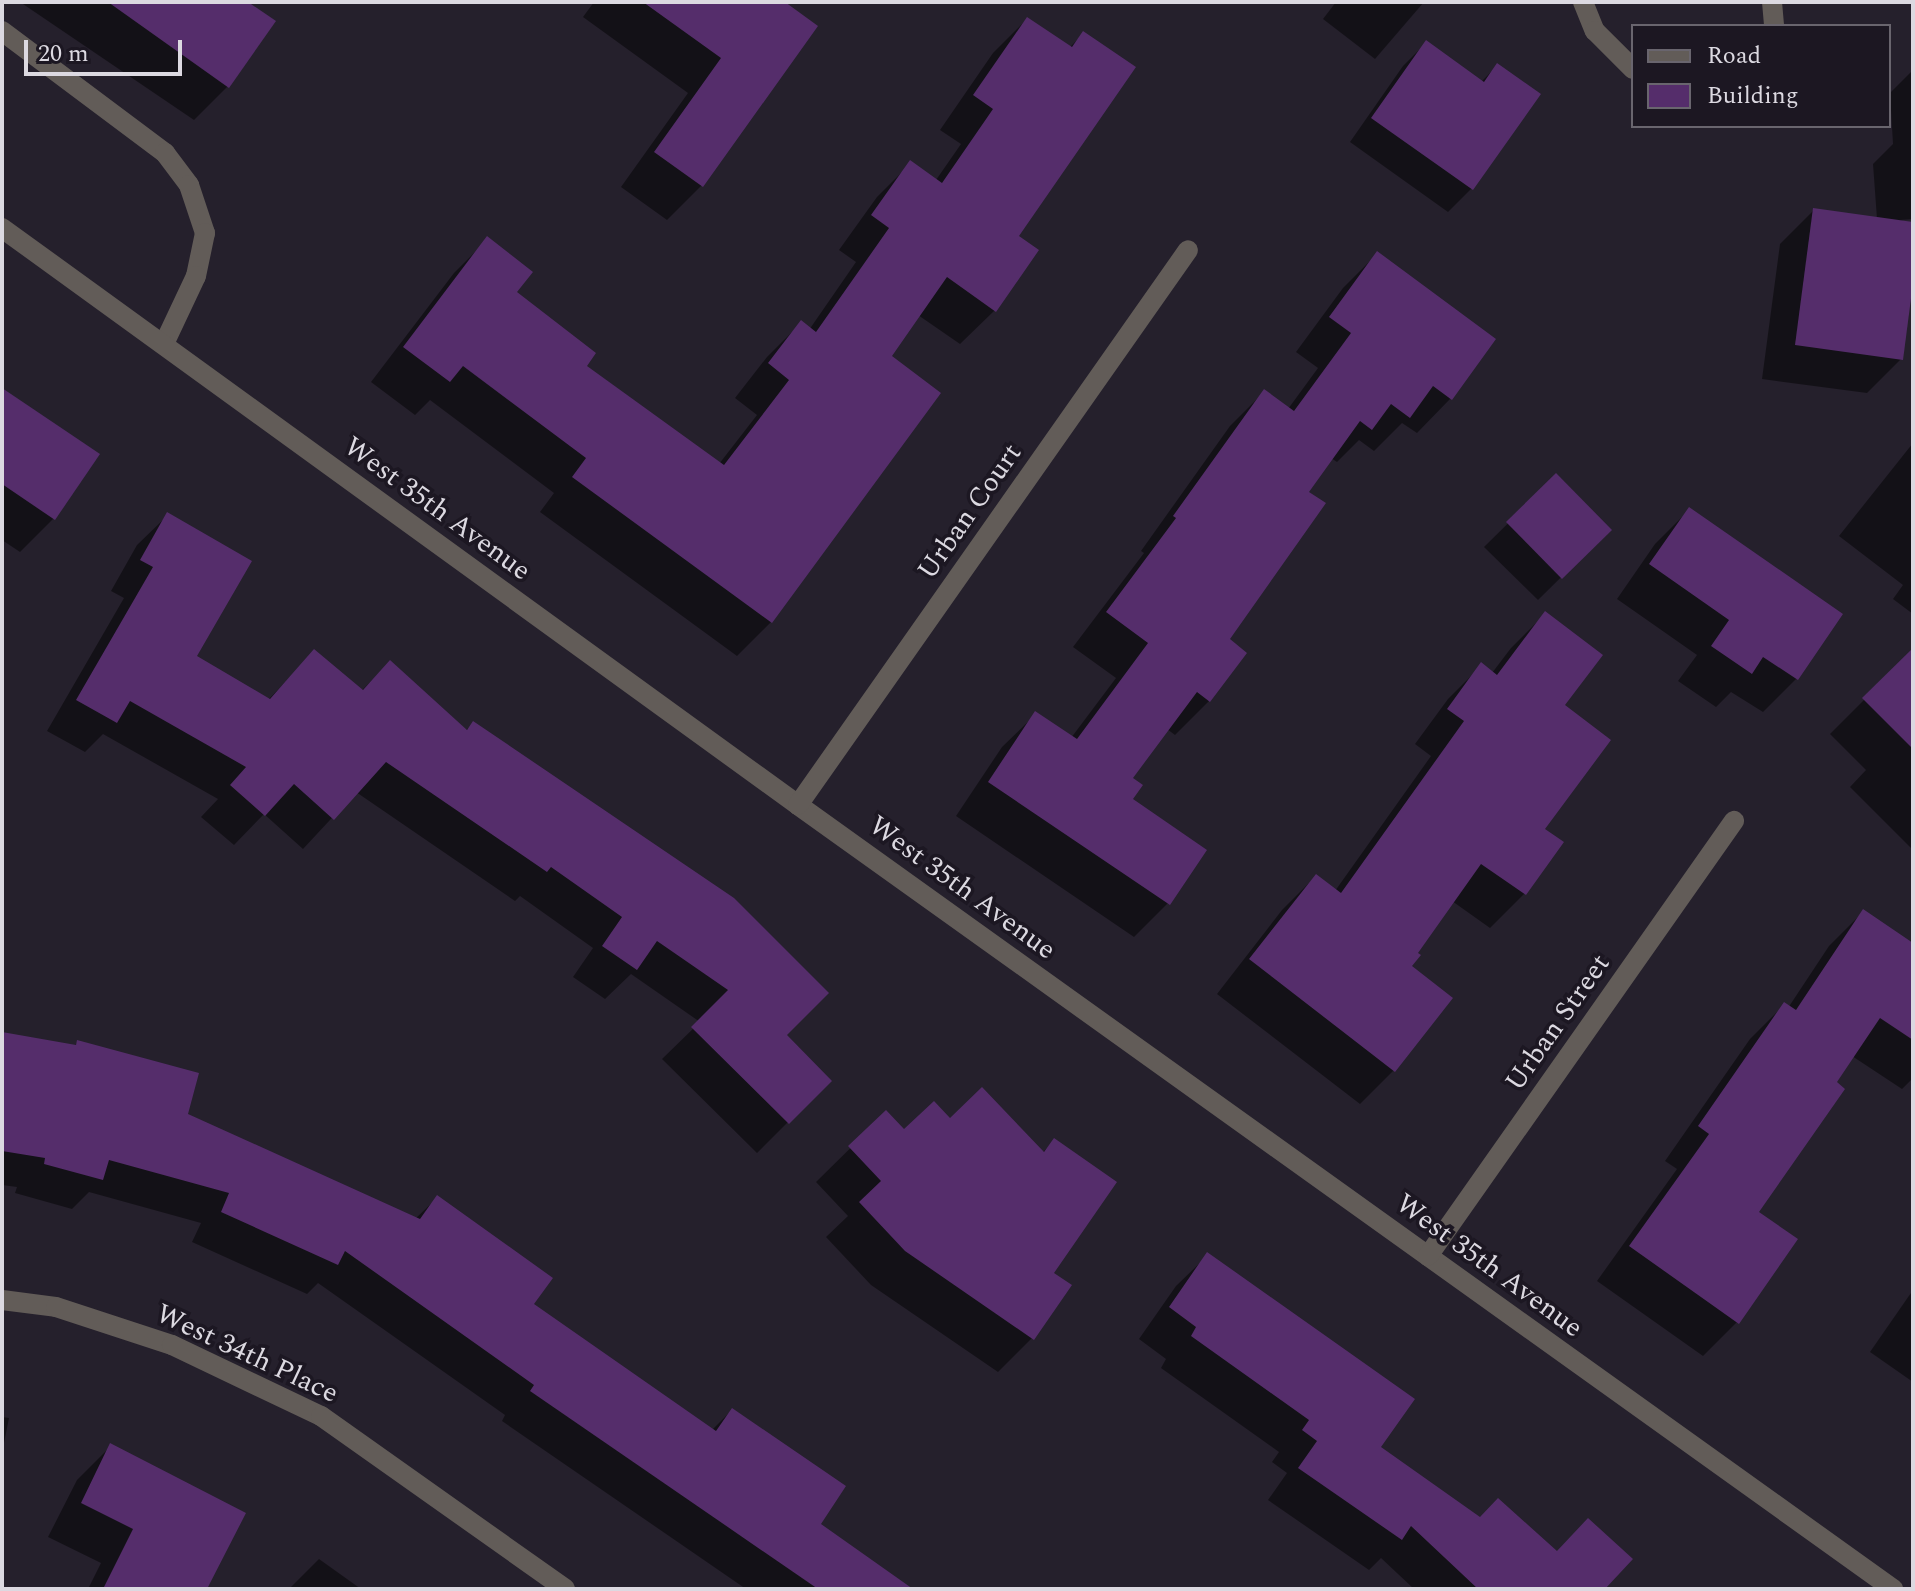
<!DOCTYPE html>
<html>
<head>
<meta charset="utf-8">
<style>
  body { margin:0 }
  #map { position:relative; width:1915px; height:1591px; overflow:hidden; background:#25202c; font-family:Spectral,serif }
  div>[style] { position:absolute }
  .shadow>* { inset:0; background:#0007 }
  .building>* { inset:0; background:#552d6b }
  .minor>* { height:20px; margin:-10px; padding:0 10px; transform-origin:10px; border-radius:10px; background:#625c58 }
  span { translate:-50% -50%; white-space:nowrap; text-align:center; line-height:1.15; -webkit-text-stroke:7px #1c1722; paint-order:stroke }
  .street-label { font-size:28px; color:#dcd9e1 }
  .frame { position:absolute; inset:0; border:4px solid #dcd9e1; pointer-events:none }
  .legend { position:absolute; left:1631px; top:24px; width:260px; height:104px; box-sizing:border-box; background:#1c1722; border:2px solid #69656e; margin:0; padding:10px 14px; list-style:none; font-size:24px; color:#dcd9e1 }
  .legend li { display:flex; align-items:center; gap:16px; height:40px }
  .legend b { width:40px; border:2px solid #69656e }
  .scale { position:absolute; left:24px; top:40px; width:158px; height:36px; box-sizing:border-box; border:4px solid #dcd9e1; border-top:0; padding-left:10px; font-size:24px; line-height:28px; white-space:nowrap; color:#dcd9e1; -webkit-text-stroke:6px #1c1722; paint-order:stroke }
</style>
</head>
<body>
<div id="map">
  <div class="shadow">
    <i style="clip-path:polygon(20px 2px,247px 2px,228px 86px,194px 120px)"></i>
    <i style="clip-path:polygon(594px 2px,782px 2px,816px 27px,701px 186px,667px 220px,621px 187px,688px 93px,583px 17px)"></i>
    <i style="clip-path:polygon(1336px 2px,1424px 2px,1375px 59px,1323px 19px)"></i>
    <i style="clip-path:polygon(1027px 19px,1069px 48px,1084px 33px,994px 311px,960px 344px,918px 315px,889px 356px,838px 531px,771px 622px,737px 656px,540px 512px,554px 493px,430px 400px,415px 415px,371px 382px,454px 273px,488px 239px,514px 293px,584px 366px,719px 464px,757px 415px,735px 398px,767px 357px,801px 323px,809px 330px,856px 262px,839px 250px,877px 197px,911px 163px,936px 180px,961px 144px,940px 130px,993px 53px)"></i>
    <i style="clip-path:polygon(1426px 43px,1481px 82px,1497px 66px,1472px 188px,1448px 212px,1350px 142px,1403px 66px)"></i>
    <i style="clip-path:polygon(1913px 70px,1913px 219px,1900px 220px,1913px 224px,1913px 268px,1901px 359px,1867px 393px,1762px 379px,1780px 244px,1814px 210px,1877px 219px,1873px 164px,1893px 144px,1890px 93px)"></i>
    <i style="clip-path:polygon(1377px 254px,1450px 399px,1417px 433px,1402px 423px,1374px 451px,1359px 440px,1337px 462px,1331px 458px,1307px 493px,1227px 640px,1209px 701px,1175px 735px,1167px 729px,1130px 778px,1130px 800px,1168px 903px,1134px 937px,956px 816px,1002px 747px,1036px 714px,1071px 738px,1116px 678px,1073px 647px,1144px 553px,1141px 551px,1230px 426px,1264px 392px,1288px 409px,1318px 368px,1296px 352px,1343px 288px)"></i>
    <i style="clip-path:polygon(2px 390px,54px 518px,20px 552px,2px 540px)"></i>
    <i style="clip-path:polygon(1913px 443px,1913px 614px,1893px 599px,1903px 585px,1839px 536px)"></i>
    <i style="clip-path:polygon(1556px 476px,1609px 530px,1538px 600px,1484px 547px)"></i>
    <i style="clip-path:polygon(1689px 510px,1797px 678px,1763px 712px,1731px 692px,1716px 707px,1678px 681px,1697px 655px,1617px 599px,1655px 544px)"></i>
    <i style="clip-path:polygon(168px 515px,194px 657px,268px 700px,315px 651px,361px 691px,390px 663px,465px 731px,473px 724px,829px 1081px,757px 1153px,662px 1059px,700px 1022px,631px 974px,605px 999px,573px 977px,593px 948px,520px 896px,515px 901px,356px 792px,303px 849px,264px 814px,234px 845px,201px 817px,218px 799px,103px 734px,85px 752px,47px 731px,124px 598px,111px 591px,137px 545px)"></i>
    <i style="clip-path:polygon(1545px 614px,1562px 705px,1542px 829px,1561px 843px,1524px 894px,1490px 928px,1452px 901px,1409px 966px,1394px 1070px,1360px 1104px,1217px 994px,1282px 910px,1316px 876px,1335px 891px,1431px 756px,1415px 744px,1448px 699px,1482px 665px,1492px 673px,1511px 648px)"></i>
    <i style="clip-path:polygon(1913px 651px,1913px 850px,1850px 787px,1866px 770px,1830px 734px)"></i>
    <i style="clip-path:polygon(1863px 912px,1909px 943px,1913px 937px,1913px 1078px,1902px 1089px,1852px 1056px,1756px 1212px,1737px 1322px,1703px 1356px,1597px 1281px,1677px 1169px,1665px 1161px,1750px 1039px,1784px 1005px,1788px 1008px,1829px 946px)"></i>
    <i style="clip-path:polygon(2px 1034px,74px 1047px,78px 1042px,185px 1115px,415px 1219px,437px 1198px,531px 1304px,712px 1430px,732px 1410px,818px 1524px,909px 1589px,746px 1589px,502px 1421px,505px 1415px,318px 1283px,307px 1294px,192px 1242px,201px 1223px,89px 1192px,72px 1209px,15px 1193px,17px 1187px,2px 1185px)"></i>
    <i style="clip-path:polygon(886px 1113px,904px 1132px,950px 1121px,1042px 1153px,1054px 1141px,1051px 1274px,1032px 1338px,998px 1372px,871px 1285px,826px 1237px,848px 1216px,816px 1182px)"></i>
    <i style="clip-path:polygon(1208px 1255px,1378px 1448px,1479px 1519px,1556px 1553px,1603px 1589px,1414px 1589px,1381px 1558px,1369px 1570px,1268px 1500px,1287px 1473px,1272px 1462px,1279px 1452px,1161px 1368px,1166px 1359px,1139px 1339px,1176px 1286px)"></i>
    <i style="clip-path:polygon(1913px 1290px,1913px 1382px,1870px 1352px)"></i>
    <i style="clip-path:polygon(2px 1417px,9px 1418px,2px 1453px)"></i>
    <i style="clip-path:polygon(111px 1446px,205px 1589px,88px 1589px,101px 1563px,48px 1537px,77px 1480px)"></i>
    <i style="clip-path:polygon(319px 1559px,361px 1589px,289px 1589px)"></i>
  </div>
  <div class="building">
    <i style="clip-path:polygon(108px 2px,248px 2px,276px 21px,229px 88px)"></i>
    <i style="clip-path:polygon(643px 2px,785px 2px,818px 26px,703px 187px,654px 152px,721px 58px)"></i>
    <i style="clip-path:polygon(1027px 17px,1072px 47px,1083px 31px,1136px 67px,1019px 236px,1039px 250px,996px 312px,947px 277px,892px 356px,941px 393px,772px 623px,572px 477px,586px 458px,463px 366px,450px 382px,403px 347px,487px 236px,533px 272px,517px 292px,596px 353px,587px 366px,724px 465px,789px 380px,768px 363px,801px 320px,816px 332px,889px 228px,871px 215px,910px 160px,942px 183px,993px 109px,973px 95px)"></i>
    <i style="clip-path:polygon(1426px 40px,1484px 82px,1497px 63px,1541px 94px,1473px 190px,1371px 118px)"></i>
    <i style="clip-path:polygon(1813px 208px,1913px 222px,1913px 283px,1903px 360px,1795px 345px)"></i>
    <i style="clip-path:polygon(1377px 251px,1496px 339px,1452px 400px,1433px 386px,1410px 418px,1391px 404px,1372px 430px,1360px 421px,1309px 492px,1326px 503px,1230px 639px,1247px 653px,1210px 702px,1197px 692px,1133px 778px,1143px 785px,1133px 799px,1207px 850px,1170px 905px,988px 782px,1035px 711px,1077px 739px,1148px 643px,1106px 612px,1176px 518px,1173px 516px,1264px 389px,1294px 411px,1351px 333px,1329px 317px)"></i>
    <i style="clip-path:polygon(2px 388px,100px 454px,55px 520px,2px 484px)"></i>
    <i style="clip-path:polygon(1556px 473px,1612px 530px,1562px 579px,1506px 522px)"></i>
    <i style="clip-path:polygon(1689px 507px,1843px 614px,1798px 680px,1763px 657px,1752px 674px,1711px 646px,1729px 620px,1649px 564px)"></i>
    <i style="clip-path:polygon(167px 512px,252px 561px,197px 656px,270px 699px,314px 649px,363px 690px,390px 660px,467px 730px,473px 721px,734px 898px,829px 993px,787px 1035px,832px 1081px,789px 1124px,691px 1027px,728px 990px,657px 941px,637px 970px,602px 946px,622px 917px,551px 867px,547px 872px,386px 762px,334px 820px,294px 784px,265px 816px,230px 785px,246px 767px,130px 701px,117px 723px,76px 700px,153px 567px,140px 560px)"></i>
    <i style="clip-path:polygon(1545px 611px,1603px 655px,1565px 705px,1611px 740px,1545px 829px,1564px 842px,1526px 895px,1481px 864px,1418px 953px,1421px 955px,1412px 966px,1453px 998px,1395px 1072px,1249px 959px,1316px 874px,1341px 893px,1464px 721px,1447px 709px,1481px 662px,1497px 675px)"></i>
    <i style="clip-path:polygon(1913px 648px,1913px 749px,1862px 698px)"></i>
    <i style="clip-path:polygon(1863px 909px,1913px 943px,1913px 1040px,1880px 1018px,1837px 1082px,1845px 1089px,1759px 1212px,1798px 1239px,1739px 1324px,1629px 1246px,1709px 1134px,1698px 1126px,1784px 1002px,1796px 1010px)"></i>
    <i style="clip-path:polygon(2px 1032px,76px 1045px,77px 1040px,199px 1073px,188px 1114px,420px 1219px,437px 1195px,553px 1278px,534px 1304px,716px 1431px,732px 1408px,846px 1486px,821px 1524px,913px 1589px,818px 1589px,530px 1391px,534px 1385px,345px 1251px,338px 1265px,221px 1212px,229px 1193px,109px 1160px,103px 1180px,44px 1164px,45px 1158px,2px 1151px)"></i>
    <i style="clip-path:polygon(982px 1087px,1044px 1152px,1054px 1138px,1117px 1182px,1054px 1273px,1072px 1285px,1034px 1340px,905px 1251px,859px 1202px,881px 1181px,848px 1146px,886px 1110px,904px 1129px,934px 1101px,950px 1118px)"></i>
    <i style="clip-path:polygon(1207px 1252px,1415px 1399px,1381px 1447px,1480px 1517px,1498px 1498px,1557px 1551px,1588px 1518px,1633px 1559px,1605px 1589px,1478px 1589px,1411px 1526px,1402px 1540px,1298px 1468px,1317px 1441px,1302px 1430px,1309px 1420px,1191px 1336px,1196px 1327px,1169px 1307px)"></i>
    <i style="clip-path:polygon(110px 1443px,246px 1513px,207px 1589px,103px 1589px,133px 1529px,81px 1503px)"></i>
  </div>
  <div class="minor">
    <i style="left:1583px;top:2px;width:31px;rotate:68deg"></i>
    <i style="left:1595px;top:31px;width:54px;rotate:45deg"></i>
    <i style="left:1772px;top:2px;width:24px;rotate:85deg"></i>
    <i style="left:2px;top:31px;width:204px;rotate:36.8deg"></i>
    <i style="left:165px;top:153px;width:40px;rotate:53deg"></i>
    <i style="left:189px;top:185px;width:51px;rotate:71.6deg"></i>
    <i style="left:205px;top:233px;width:44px;rotate:101.8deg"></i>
    <i style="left:196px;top:276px;width:75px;rotate:115.2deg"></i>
    <i style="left:2px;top:228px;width:983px;rotate:35.94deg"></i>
    <i style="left:798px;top:805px;width:1347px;rotate:35.6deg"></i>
    <i style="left:798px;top:805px;width:678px;rotate:-54.9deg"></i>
    <i style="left:1428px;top:1256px;width:532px;rotate:-54.88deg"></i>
    <i style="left:2px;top:1300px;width:54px;rotate:7.4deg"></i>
    <i style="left:56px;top:1307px;width:122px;rotate:18.1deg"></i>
    <i style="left:172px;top:1345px;width:165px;rotate:25.5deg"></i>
    <i style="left:321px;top:1416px;width:299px;rotate:35.3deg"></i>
  </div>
  <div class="street-label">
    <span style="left:437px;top:509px;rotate:36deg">West 35th Avenue</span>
    <span style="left:970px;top:512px;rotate:-55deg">Urban Court</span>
    <span style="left:962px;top:888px;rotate:36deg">West 35th Avenue</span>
    <span style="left:1558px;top:1023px;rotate:-55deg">Urban Street</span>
    <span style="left:1489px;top:1266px;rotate:36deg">West 35th Avenue</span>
    <span style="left:247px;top:1354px;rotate:25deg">West 34th Place</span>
  </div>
  <div class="frame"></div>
  <ul class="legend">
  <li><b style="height:10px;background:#625c58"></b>Road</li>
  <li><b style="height:22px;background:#552d6b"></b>Building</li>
  </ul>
  <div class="scale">20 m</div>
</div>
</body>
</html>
